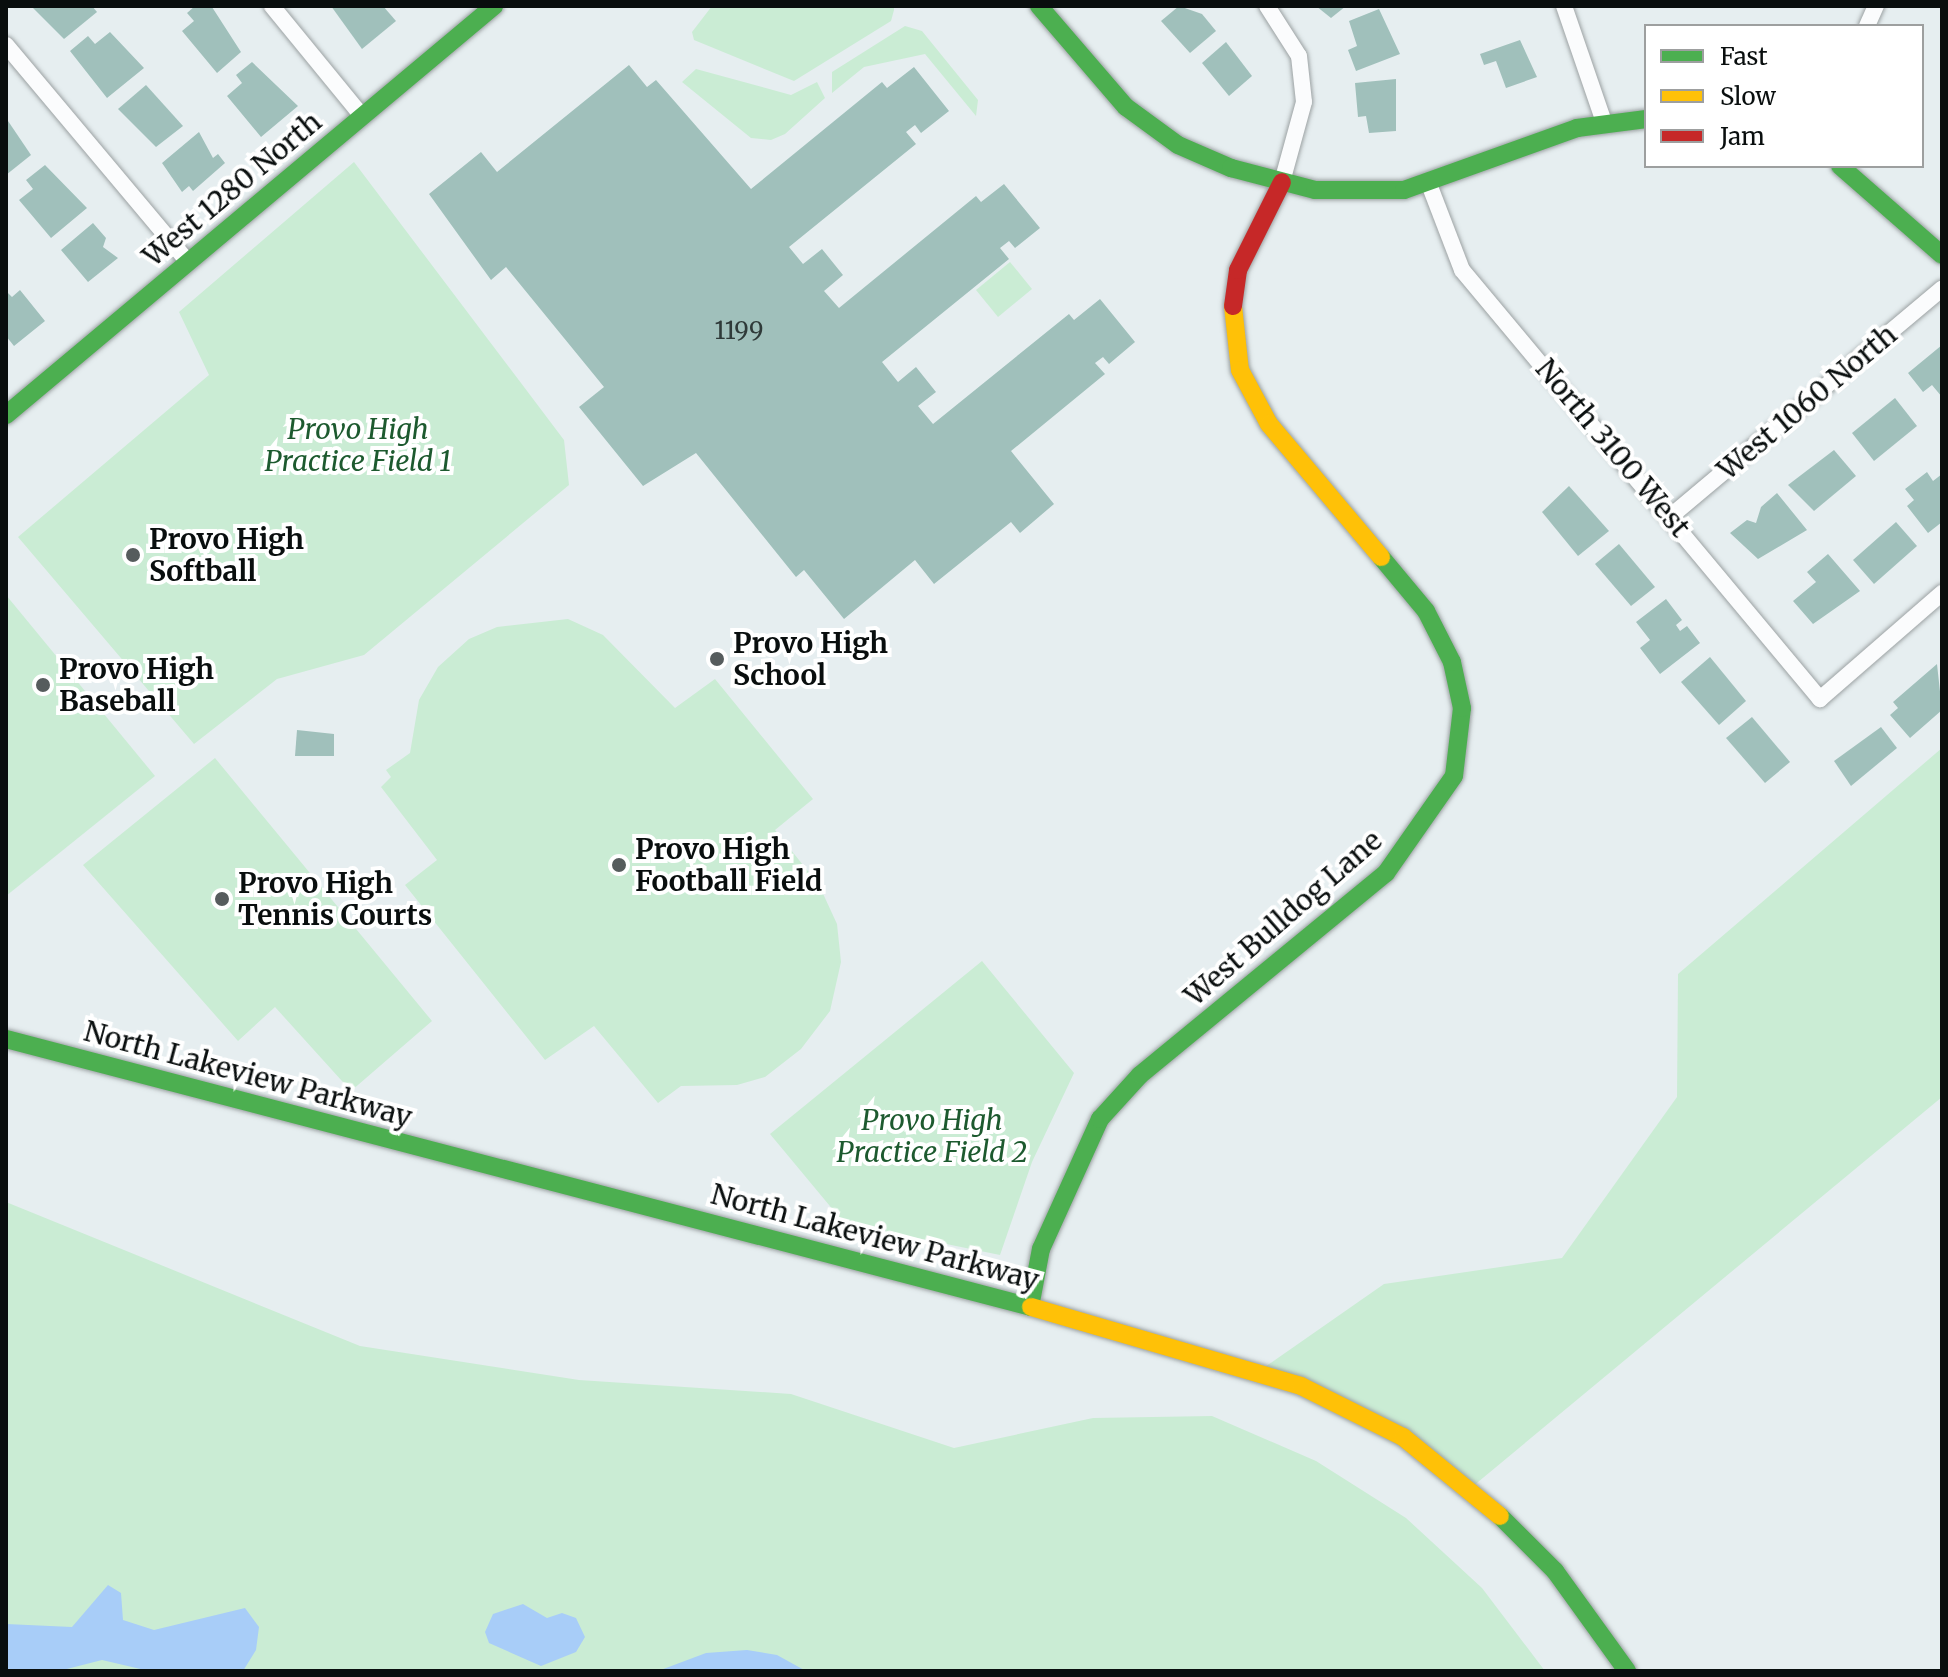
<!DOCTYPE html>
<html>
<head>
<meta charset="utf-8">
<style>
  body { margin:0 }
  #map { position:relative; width:1948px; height:1677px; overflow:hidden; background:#e6eef0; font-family:Merriweather,serif }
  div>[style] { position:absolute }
  .green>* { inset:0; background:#caecd4 }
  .water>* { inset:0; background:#a8cdf8 }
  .building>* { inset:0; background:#a0c0bb }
  .roads { filter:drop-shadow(0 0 2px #9ca2a3) drop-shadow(0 0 2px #9ca2a3) }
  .street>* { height:16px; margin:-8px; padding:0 8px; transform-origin:8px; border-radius:8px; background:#fbfcfd }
  .fast>* { height:18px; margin:-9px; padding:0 9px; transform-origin:9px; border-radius:9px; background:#4caf50 }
  .slow>* { height:18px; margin:-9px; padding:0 9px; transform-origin:9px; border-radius:9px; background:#ffc107 }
  .jam>* { height:18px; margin:-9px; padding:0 9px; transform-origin:9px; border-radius:9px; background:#c62828 }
  .dots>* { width:22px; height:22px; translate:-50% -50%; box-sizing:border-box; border:4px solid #fff; border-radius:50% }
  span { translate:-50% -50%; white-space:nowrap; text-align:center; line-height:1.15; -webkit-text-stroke:8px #fff; paint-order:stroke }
  .number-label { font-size:24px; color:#2f3a39 }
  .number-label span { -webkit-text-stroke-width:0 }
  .street-label { font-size:28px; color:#090e0e }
  .park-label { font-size:28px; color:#1d5a2f; font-style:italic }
  .poi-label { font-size:28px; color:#090e0e; font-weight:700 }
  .left { translate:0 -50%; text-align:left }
  .frame { position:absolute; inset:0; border:8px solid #090e0e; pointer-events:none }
  .legend { position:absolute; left:1644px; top:24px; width:280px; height:144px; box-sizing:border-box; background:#fff; border:2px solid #9d9f9f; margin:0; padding:10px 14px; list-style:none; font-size:24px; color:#090e0e }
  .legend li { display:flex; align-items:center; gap:16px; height:40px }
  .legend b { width:40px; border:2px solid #9d9f9f }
</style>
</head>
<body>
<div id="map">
  <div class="green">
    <i style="clip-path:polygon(712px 6px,894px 6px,894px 10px,891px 21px,794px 81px,694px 40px,692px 32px)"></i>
    <i style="clip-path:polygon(905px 26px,922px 31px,978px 100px,976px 116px,925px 54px,864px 67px,832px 93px,832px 72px)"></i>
    <i style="clip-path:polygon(696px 69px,791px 95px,817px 82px,825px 98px,785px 134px,771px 140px,751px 138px,682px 82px)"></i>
    <i style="clip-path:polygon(354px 162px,564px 440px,569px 485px,364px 655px,277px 679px,194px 744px,18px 537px,209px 375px,179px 312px)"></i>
    <i style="clip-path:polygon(1010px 262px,1032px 289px,998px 317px,976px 290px)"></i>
    <i style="clip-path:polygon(6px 595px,155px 776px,6px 896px)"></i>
    <i style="clip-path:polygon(568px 619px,603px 635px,675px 708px,715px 679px,813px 799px,775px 830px,819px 885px,837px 924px,841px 962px,830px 1011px,801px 1049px,765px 1077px,737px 1085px,681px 1086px,658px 1103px,594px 1026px,545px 1060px,405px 885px,437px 860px,381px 787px,391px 777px,386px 770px,410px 753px,419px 700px,438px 667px,469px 639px,497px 627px)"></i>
    <i style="clip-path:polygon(1942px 748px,1942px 1097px,1472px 1487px,1262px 1369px,1384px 1284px,1562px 1258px,1677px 1097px,1678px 974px)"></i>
    <i style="clip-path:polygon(215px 758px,432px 1021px,351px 1091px,275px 1007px,238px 1041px,83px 865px)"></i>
    <i style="clip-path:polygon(982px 961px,1074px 1073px,1032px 1162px,1000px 1255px,844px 1223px,770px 1134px)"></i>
    <i style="clip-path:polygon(6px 1202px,360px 1346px,579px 1380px,791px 1394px,954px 1448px,1093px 1418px,1212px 1416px,1316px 1461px,1406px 1518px,1482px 1588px,1545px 1671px,6px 1671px)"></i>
  </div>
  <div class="water">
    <i style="clip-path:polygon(108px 1585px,121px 1593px,123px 1620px,154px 1630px,245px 1608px,259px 1627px,256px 1650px,243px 1671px,149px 1671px,102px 1660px,59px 1671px,6px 1671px,6px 1624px,72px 1627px)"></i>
    <i style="clip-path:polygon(523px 1604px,547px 1618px,562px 1613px,576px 1618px,585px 1637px,576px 1652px,541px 1666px,489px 1643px,485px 1632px,493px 1614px)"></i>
    <i style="clip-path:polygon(747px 1650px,777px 1655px,806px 1671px,658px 1671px,706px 1653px)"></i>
  </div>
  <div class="building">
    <i style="clip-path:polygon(31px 6px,92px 6px,97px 12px,64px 39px)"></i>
    <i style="clip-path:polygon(195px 6px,212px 7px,241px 52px,217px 73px,182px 31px,194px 21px,187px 13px)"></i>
    <i style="clip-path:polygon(331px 6px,383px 6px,396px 21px,362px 49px)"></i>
    <i style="clip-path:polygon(1179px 6px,1202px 14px,1216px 31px,1190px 53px,1161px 21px)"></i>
    <i style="clip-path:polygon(1316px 6px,1346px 6px,1331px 18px)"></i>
    <i style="clip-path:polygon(1379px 9px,1400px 54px,1356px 71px,1348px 50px,1357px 46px,1349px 21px)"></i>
    <i style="clip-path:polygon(110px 32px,144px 68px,107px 98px,70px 51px,88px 36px,95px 44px)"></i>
    <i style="clip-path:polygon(1520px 40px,1537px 77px,1506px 88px,1496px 61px,1484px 65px,1480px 54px)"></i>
    <i style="clip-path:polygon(1226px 42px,1252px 76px,1229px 96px,1202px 63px)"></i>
    <i style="clip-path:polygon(252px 62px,298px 106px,261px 137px,227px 96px,242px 83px,236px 75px)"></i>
    <i style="clip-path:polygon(629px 65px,647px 87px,656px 80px,751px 189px,882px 82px,887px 88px,914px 67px,949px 111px,921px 133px,915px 125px,906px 132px,916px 144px,789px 247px,803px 264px,822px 249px,843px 275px,824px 291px,839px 308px,976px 196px,981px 202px,1004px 184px,1040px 228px,1015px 248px,1009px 241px,1000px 248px,1009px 259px,882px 362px,898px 382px,916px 367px,936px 392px,918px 406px,933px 424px,1069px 314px,1074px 320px,1100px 299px,1135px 342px,1109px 364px,1103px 357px,1095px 363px,1105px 374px,1011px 451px,1054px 504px,1020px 533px,1011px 522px,934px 584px,915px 560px,844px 619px,804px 570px,796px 577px,696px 453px,643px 486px,579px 407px,604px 387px,506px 267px,491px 280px,429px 194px,481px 152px,497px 172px)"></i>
    <i style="clip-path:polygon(1396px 79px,1396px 131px,1369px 133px,1366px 116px,1358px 117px,1355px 83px)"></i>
    <i style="clip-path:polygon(146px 85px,183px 126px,156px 147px,118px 109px)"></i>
    <i style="clip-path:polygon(6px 118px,31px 155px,6px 175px)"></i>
    <i style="clip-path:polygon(199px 132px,213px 158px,218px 154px,225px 163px,193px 191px,189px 186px,182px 192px,162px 163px)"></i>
    <i style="clip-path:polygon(45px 165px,87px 208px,51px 238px,19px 200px,33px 189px,26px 180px)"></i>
    <i style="clip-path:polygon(93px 223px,106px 238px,103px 247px,118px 258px,88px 282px,61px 250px)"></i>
    <i style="clip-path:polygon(20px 290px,45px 321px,14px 346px,6px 336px,6px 291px,12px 297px)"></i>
    <i style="clip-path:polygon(1942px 345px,1942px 397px,1932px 385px,1923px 392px,1908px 373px)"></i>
    <i style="clip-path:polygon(1895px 398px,1917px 426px,1874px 461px,1852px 433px)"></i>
    <i style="clip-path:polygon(1834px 450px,1856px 476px,1814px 511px,1788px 485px)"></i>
    <i style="clip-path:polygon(1927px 472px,1933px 481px,1942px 474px,1942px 522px,1928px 533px,1907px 506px,1914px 500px,1905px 489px)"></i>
    <i style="clip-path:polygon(1569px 486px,1609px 531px,1578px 556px,1542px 512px)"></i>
    <i style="clip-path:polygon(1777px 493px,1807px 530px,1758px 559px,1730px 533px,1747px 520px,1756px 523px,1761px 507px)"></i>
    <i style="clip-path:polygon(1896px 522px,1917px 546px,1874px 584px,1853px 560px)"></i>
    <i style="clip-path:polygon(1619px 544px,1655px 587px,1631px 606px,1595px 564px)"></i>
    <i style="clip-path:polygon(1828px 554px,1860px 591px,1813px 624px,1793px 601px,1816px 582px,1807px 572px)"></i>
    <i style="clip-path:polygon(1666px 599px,1682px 620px,1676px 625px,1680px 631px,1687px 626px,1700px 643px,1660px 674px,1640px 648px,1650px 640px,1636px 622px)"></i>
    <i style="clip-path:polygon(1710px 657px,1746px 701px,1719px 725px,1681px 682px)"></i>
    <i style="clip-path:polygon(1937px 664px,1942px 710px,1910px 738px,1890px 715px,1898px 708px,1893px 702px)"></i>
    <i style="clip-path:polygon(1752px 717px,1790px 762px,1765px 783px,1726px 738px)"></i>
    <i style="clip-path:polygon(1881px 727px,1897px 748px,1851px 786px,1834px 761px)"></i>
    <i style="clip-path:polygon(297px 730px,334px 734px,334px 756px,295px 756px)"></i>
  </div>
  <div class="roads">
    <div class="street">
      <i style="left:272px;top:6px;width:142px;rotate:50.7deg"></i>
      <i style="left:1267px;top:6px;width:59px;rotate:57.4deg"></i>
      <i style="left:1299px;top:56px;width:46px;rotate:83.8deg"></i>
      <i style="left:1304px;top:102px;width:83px;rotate:105.4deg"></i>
      <i style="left:1564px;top:6px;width:123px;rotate:71deg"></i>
      <i style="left:1867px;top:26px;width:22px;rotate:-66deg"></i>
      <i style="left:6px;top:45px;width:283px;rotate:50deg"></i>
      <i style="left:1429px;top:184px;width:92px;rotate:69deg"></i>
      <i style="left:1462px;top:270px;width:559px;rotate:50.16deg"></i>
      <i style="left:1820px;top:699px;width:162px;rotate:-41deg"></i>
      <i style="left:1671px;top:516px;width:354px;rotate:-40deg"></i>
    </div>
    <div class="fast">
      <i style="left:1039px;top:6px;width:133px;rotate:49.3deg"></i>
      <i style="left:1126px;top:107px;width:64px;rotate:36.2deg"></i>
      <i style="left:1178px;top:145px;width:58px;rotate:23.5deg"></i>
      <i style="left:1231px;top:168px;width:87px;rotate:14.7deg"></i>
      <i style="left:1315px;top:190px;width:89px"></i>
      <i style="left:1404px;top:190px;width:184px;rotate:-19.7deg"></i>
      <i style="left:1577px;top:128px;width:70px;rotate:-7.4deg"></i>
      <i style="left:1840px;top:166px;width:135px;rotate:41.1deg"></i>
      <i style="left:6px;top:415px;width:637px;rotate:-39.97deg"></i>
      <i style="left:6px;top:1039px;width:1059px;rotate:14.65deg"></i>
      <i style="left:1030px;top:1307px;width:59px;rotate:-79.3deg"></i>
      <i style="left:1041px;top:1249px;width:143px;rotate:-65.6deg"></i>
      <i style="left:1100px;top:1119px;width:59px;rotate:-47.7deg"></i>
      <i style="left:1140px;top:1075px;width:318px;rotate:-39.4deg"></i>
      <i style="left:1386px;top:873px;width:118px;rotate:-55deg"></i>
      <i style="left:1454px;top:776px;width:68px;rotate:-83.3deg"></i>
      <i style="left:1462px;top:708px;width:47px;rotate:-102.3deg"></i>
      <i style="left:1452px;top:662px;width:57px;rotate:-117deg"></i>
      <i style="left:1426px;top:611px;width:70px;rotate:-129.8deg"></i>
      <i style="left:1500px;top:1516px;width:78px;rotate:45deg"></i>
      <i style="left:1555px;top:1571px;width:123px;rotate:54.2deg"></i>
    </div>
    <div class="slow">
      <i style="left:1233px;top:306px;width:64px;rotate:83.8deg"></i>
      <i style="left:1240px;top:370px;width:61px;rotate:61.8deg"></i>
      <i style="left:1269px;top:424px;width:174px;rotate:49.9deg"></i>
      <i style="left:1031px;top:1307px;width:281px;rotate:16.3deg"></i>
      <i style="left:1301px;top:1386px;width:114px;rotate:26.6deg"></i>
      <i style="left:1403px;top:1437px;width:125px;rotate:39.2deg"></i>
    </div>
    <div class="jam">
      <i style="left:1233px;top:306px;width:36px;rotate:-82deg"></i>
      <i style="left:1238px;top:270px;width:98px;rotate:-63.4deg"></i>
    </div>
  </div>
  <div class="dots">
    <i style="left:133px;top:555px;background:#565c5d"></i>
    <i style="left:717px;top:659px;background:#565c5d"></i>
    <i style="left:43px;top:685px;background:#565c5d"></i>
    <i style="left:619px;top:865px;background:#565c5d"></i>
    <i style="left:222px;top:899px;background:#565c5d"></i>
  </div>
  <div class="number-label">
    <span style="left:739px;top:331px">1199</span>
  </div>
  <div class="street-label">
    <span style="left:232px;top:189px;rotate:-40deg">West 1280 North</span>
    <span style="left:1807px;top:402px;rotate:-40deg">West 1060 North</span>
    <span style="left:1613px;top:448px;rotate:50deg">North 3100 West</span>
    <span style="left:1283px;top:918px;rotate:-41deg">West Bulldog Lane</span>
    <span style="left:248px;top:1074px;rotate:15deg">North Lakeview Parkway</span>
    <span style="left:875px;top:1237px;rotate:15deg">North Lakeview Parkway</span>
  </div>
  <div class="park-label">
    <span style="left:358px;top:445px">Provo High<br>Practice Field 1</span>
    <span style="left:932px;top:1136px">Provo High<br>Practice Field 2</span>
  </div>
  <div class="poi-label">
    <span class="left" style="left:149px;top:555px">Provo High<br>Softball</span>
    <span class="left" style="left:733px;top:659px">Provo High<br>School</span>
    <span class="left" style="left:59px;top:685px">Provo High<br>Baseball</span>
    <span class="left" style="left:635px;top:865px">Provo High<br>Football Field</span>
    <span class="left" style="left:238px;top:899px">Provo High<br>Tennis Courts</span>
  </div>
  <div class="frame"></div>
  <ul class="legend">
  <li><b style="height:10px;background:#4caf50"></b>Fast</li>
  <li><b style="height:10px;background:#ffc107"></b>Slow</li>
  <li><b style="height:10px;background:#c62828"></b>Jam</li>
  </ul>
</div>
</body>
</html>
